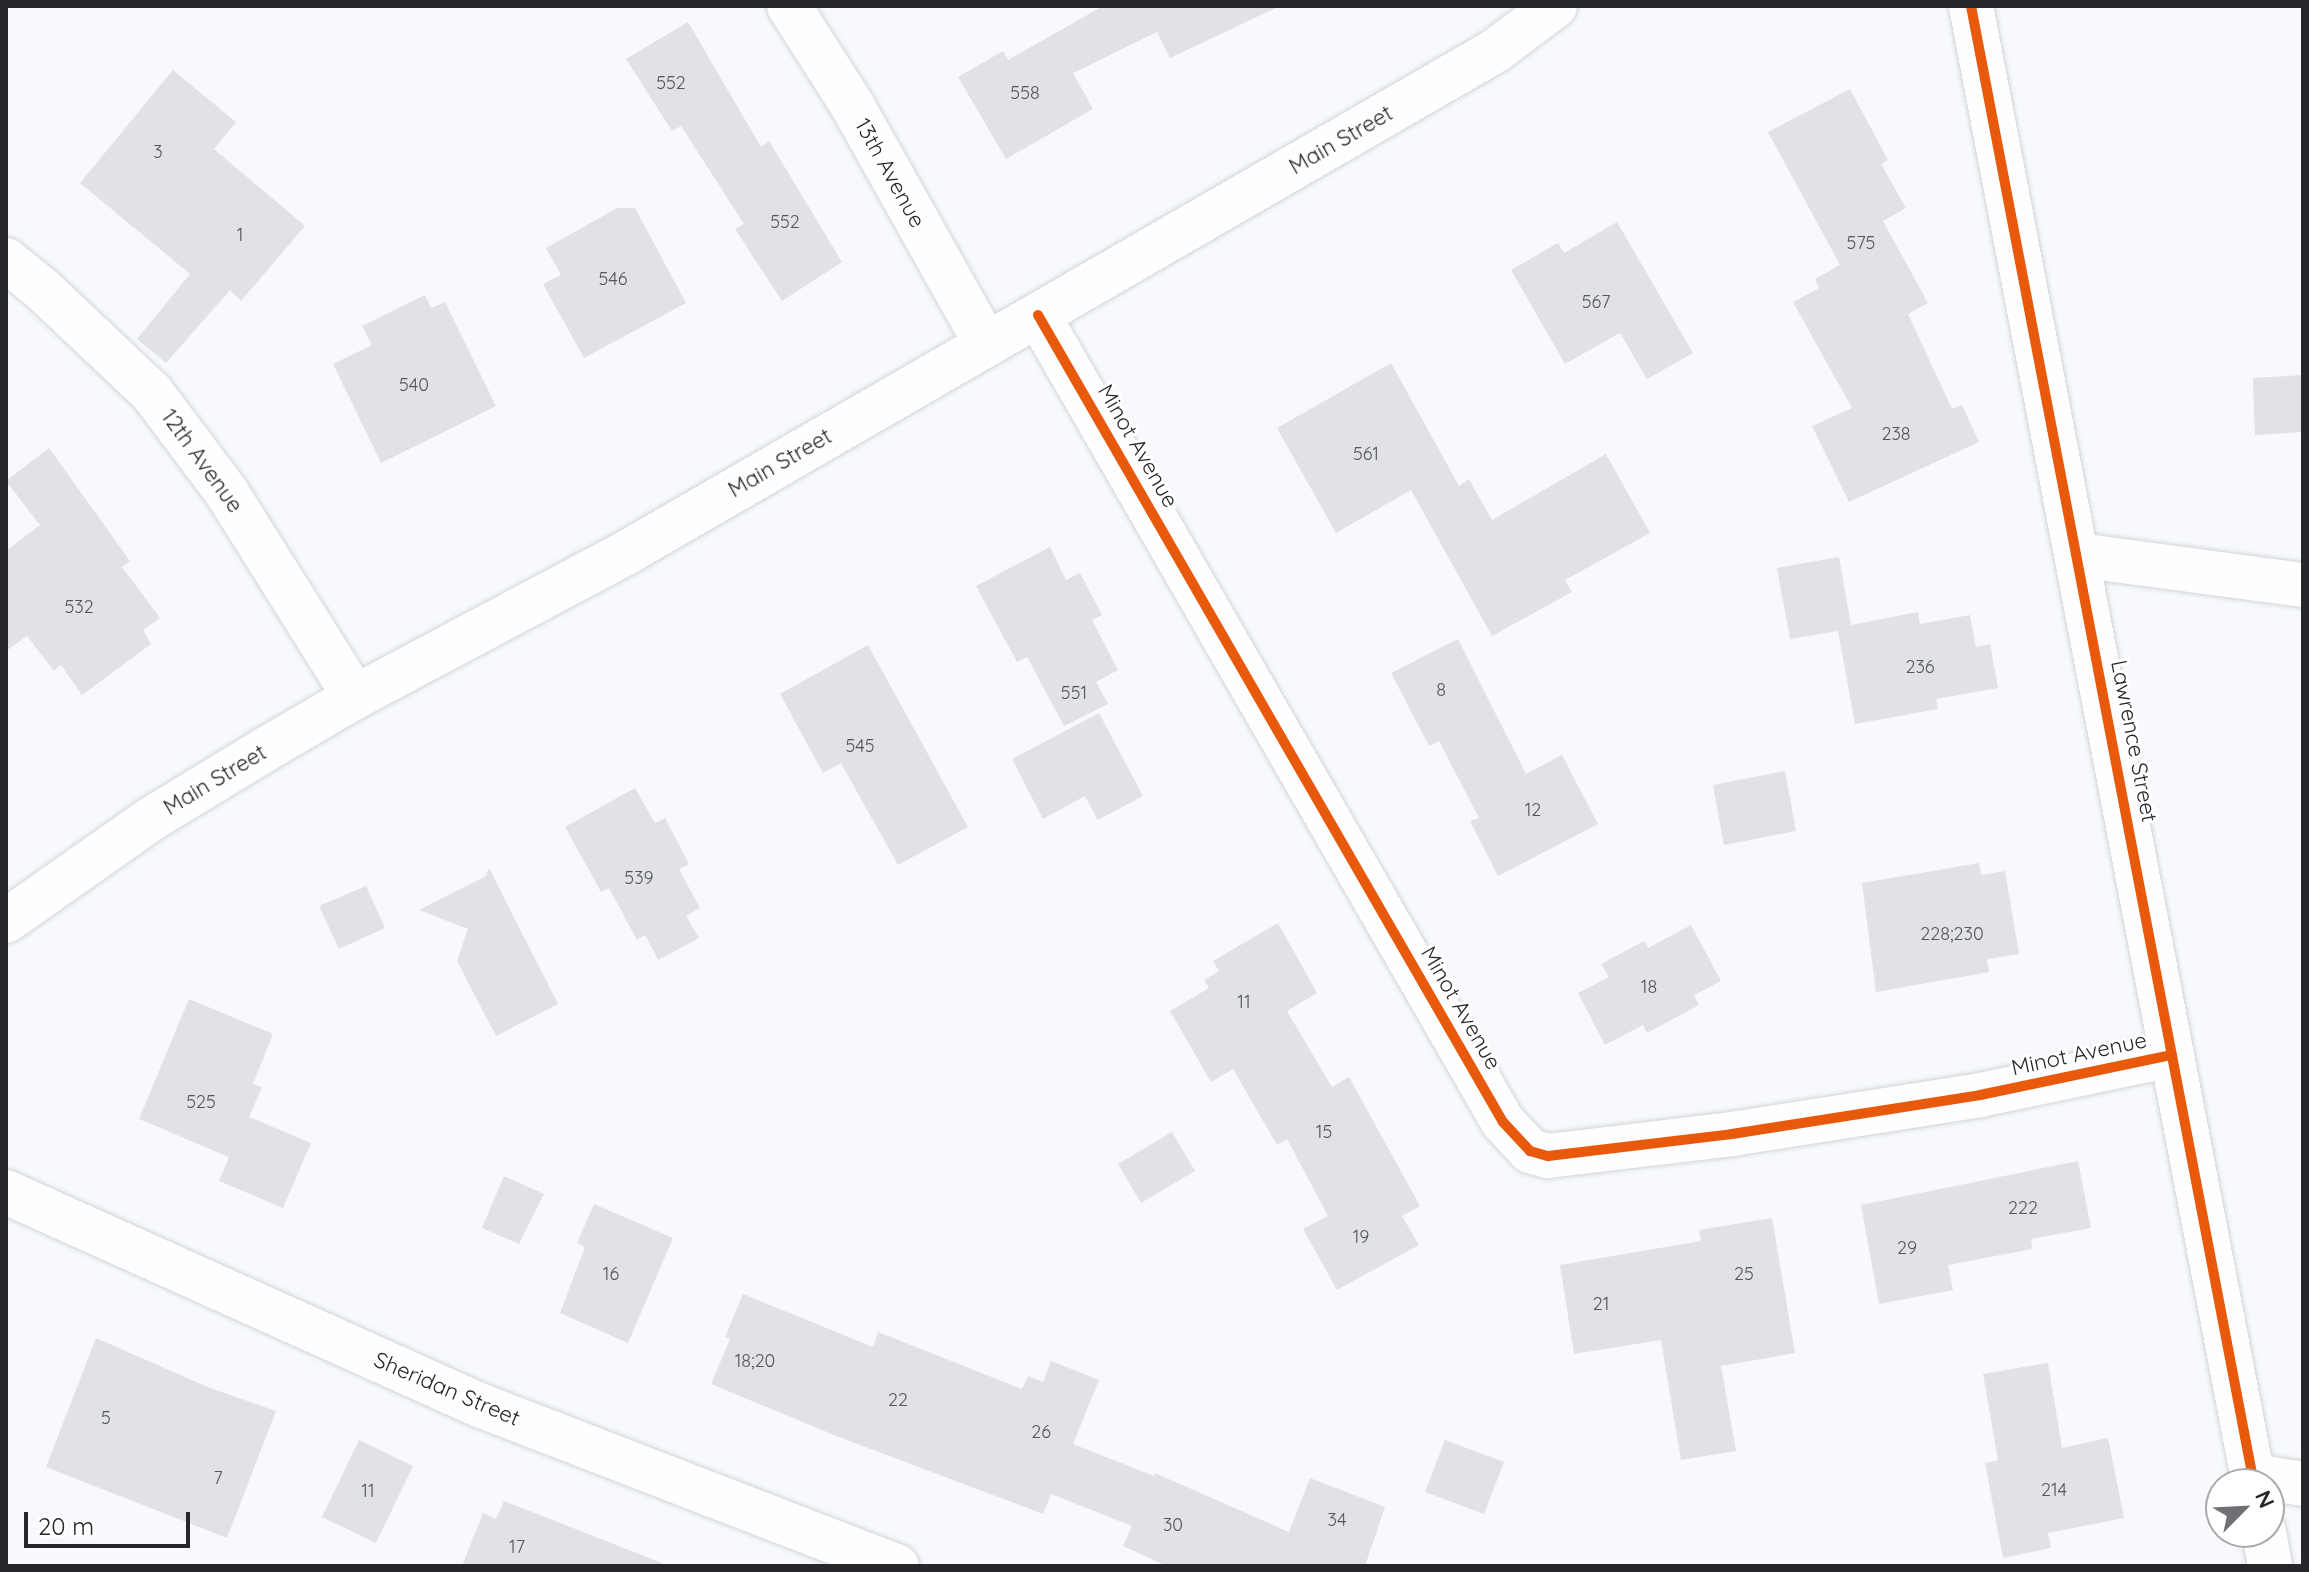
<!DOCTYPE html>
<html>
<head>
<meta charset="utf-8">
<style>
  body { margin:0 }
  #map { position:relative; width:2309px; height:1572px; overflow:hidden; background:#f7f9fc; font-family:Quicksand,sans-serif }
  div>[style] { position:absolute }
  .building>* { inset:0; background:#e0e2e5 }
  .roads { filter:drop-shadow(0 0 2px #d2d5d8) drop-shadow(0 0 2px #d2d5d8) }
  .minor>* { height:44px; margin:-22px; padding:0 22px; transform-origin:22px; border-radius:22px; background:#fefeff }
  .major>* { height:44px; margin:-22px; padding:0 22px; transform-origin:22px; border-radius:22px; background:#fefeff }
  .cycleway>* { height:10px; margin:-5px; padding:0 5px; transform-origin:5px; border-radius:5px; background:#e8590c }
  span { translate:-50% -50%; white-space:nowrap; text-align:center; line-height:1.15; -webkit-text-stroke:6px #fff; paint-order:stroke }
  .number-label { font-size:18px; color:#54565a }
  .number-label span { -webkit-text-stroke-width:0 }
  .street-label { font-size:22px; color:#25272b }
  .frame { position:absolute; inset:0; border:8px solid #25272b; pointer-events:none }
  .north { position:absolute; left:2205px; top:1468px; width:80px; height:80px; box-sizing:border-box; background:#fff; border:2px solid #a8a9aa; border-radius:50%; rotate:66deg; font-size:22px; font-weight:700; line-height:32px; text-align:center; color:#25272b }
  .north::after { content:''; display:block; margin:auto; width:28px; height:36px; background:#6e7074; clip-path:polygon(50% 0,100% 100%,50% 72%,0 100%) }
  .scale { position:absolute; left:24px; top:1512px; width:166px; height:36px; box-sizing:border-box; border:4px solid #25272b; border-top:0; padding-left:10px; font-size:24px; line-height:28px; white-space:nowrap; color:#25272b; -webkit-text-stroke:6px #fff; paint-order:stroke }
</style>
</head>
<body>
<div id="map">
  <div class="building">
    <i style="clip-path:polygon(1103px 6px,1280px 6px,1170px 58px,1157px 32px,1073px 73px,1093px 109px,1006px 159px,958px 77px,1003px 51px,1008px 60px)"></i>
    <i style="clip-path:polygon(688px 22px,761px 147px,769px 141px,842px 262px,782px 301px,735px 229px,744px 224px,681px 126px,672px 131px,626px 59px)"></i>
    <i style="clip-path:polygon(173px 70px,236px 122px,214px 149px,305px 226px,241px 301px,230px 290px,166px 363px,137px 339px,190px 274px,80px 183px)"></i>
    <i style="clip-path:polygon(1850px 89px,1888px 160px,1881px 164px,1906px 208px,1883px 221px,1928px 303px,1908px 314px,1952px 409px,1962px 405px,1979px 442px,1849px 502px,1812px 426px,1852px 408px,1793px 302px,1819px 288px,1815px 279px,1840px 265px,1768px 132px)"></i>
    <i style="clip-path:polygon(617px 208px,635px 208px,686px 303px,584px 358px,543px 284px,561px 275px,546px 248px)"></i>
    <i style="clip-path:polygon(1617px 222px,1693px 353px,1647px 379px,1620px 333px,1565px 364px,1511px 270px,1558px 243px,1564px 253px)"></i>
    <i style="clip-path:polygon(425px 295px,431px 308px,445px 302px,496px 406px,381px 463px,333px 364px,372px 345px,362px 326px)"></i>
    <i style="clip-path:polygon(1391px 363px,1459px 486px,1469px 479px,1492px 520px,1606px 454px,1650px 533px,1565px 580px,1572px 592px,1492px 636px,1411px 490px,1336px 533px,1277px 428px)"></i>
    <i style="clip-path:polygon(2303px 375px,2303px 432px,2255px 435px,2253px 378px)"></i>
    <i style="clip-path:polygon(49px 448px,130px 561px,122px 567px,160px 618px,143px 630px,151px 644px,82px 695px,61px 665px,54px 671px,27px 636px,6px 651px,6px 551px,40px 525px,6px 481px)"></i>
    <i style="clip-path:polygon(1050px 547px,1066px 580px,1080px 573px,1102px 615px,1092px 620px,1118px 670px,1096px 682px,1108px 704px,1064px 726px,1027px 657px,1017px 662px,976px 586px)"></i>
    <i style="clip-path:polygon(1839px 557px,1851px 625px,1918px 612px,1920px 624px,1970px 615px,1976px 647px,1990px 644px,1998px 688px,1936px 699px,1938px 709px,1855px 724px,1838px 631px,1790px 639px,1777px 568px)"></i>
    <i style="clip-path:polygon(1458px 639px,1526px 774px,1562px 755px,1598px 824px,1498px 876px,1470px 821px,1479px 818px,1439px 741px,1429px 746px,1391px 673px)"></i>
    <i style="clip-path:polygon(868px 645px,968px 827px,898px 865px,841px 763px,823px 773px,780px 694px)"></i>
    <i style="clip-path:polygon(1099px 713px,1143px 796px,1098px 820px,1085px 796px,1043px 819px,1012px 759px)"></i>
    <i style="clip-path:polygon(1785px 771px,1796px 831px,1724px 845px,1713px 785px)"></i>
    <i style="clip-path:polygon(635px 788px,655px 823px,665px 818px,689px 864px,679px 869px,700px 908px,686px 916px,699px 938px,658px 960px,645px 935px,637px 940px,609px 888px,601px 892px,565px 827px)"></i>
    <i style="clip-path:polygon(1979px 863px,1981px 875px,2005px 871px,2019px 954px,1987px 959px,1989px 972px,1876px 992px,1862px 883px)"></i>
    <i style="clip-path:polygon(489px 868px,558px 1004px,496px 1036px,457px 961px,468px 929px,419px 910px,486px 876px)"></i>
    <i style="clip-path:polygon(366px 886px,385px 928px,339px 949px,319px 906px)"></i>
    <i style="clip-path:polygon(1278px 923px,1317px 993px,1287px 1011px,1332px 1087px,1349px 1077px,1420px 1206px,1402px 1216px,1419px 1245px,1337px 1290px,1303px 1229px,1328px 1216px,1287px 1139px,1277px 1145px,1233px 1069px,1211px 1082px,1170px 1011px,1209px 988px,1204px 980px,1219px 971px,1213px 961px)"></i>
    <i style="clip-path:polygon(1691px 925px,1721px 981px,1694px 995px,1699px 1005px,1647px 1033px,1643px 1025px,1605px 1045px,1578px 993px,1609px 977px,1601px 964px,1644px 941px,1648px 948px)"></i>
    <i style="clip-path:polygon(189px 999px,273px 1034px,253px 1084px,262px 1087px,249px 1117px,311px 1143px,283px 1208px,219px 1181px,229px 1157px,139px 1119px)"></i>
    <i style="clip-path:polygon(1172px 1132px,1195px 1171px,1141px 1203px,1118px 1164px)"></i>
    <i style="clip-path:polygon(2078px 1161px,2091px 1228px,2031px 1239px,2032px 1249px,1948px 1265px,1953px 1290px,1879px 1304px,1861px 1205px)"></i>
    <i style="clip-path:polygon(504px 1176px,544px 1194px,519px 1244px,482px 1228px)"></i>
    <i style="clip-path:polygon(594px 1204px,673px 1238px,628px 1343px,560px 1313px,585px 1247px,577px 1243px)"></i>
    <i style="clip-path:polygon(1772px 1218px,1795px 1353px,1721px 1366px,1736px 1451px,1681px 1460px,1661px 1340px,1574px 1354px,1560px 1265px,1701px 1241px,1699px 1230px)"></i>
    <i style="clip-path:polygon(743px 1294px,873px 1347px,878px 1332px,1022px 1389px,1028px 1376px,1043px 1382px,1051px 1361px,1099px 1380px,1073px 1444px,1154px 1476px,1155px 1473px,1289px 1532px,1310px 1478px,1385px 1507px,1365px 1566px,1167px 1566px,1123px 1546px,1132px 1526px,1051px 1494px,1043px 1514px,839px 1437px,711px 1384px,730px 1339px,725px 1337px)"></i>
    <i style="clip-path:polygon(96px 1338px,210px 1388px,276px 1411px,227px 1538px,46px 1467px)"></i>
    <i style="clip-path:polygon(2048px 1363px,2062px 1448px,2108px 1438px,2124px 1518px,2048px 1533px,2051px 1548px,2003px 1558px,1985px 1463px,1998px 1460px,1983px 1374px)"></i>
    <i style="clip-path:polygon(359px 1440px,413px 1466px,376px 1543px,322px 1517px)"></i>
    <i style="clip-path:polygon(1445px 1440px,1504px 1462px,1484px 1514px,1425px 1492px)"></i>
    <i style="clip-path:polygon(504px 1501px,662px 1563px,661px 1566px,462px 1566px,483px 1513px,496px 1519px)"></i>
  </div>
  <div class="roads">
    <div class="minor">
      <i style="left:789px;top:6px;width:117px;rotate:57.5deg"></i>
      <i style="left:852px;top:105px;width:274px;rotate:60.7deg"></i>
      <i style="left:1971px;top:6px;width:1505px;rotate:79.16deg"></i>
      <i style="left:6px;top:260px;width:46px;rotate:38.9deg"></i>
      <i style="left:42px;top:289px;width:151px;rotate:43.4deg"></i>
      <i style="left:152px;top:393px;width:125px;rotate:53.1deg"></i>
      <i style="left:227px;top:493px;width:241px;rotate:57.9deg"></i>
      <i style="left:1038px;top:315px;width:931px;rotate:60.05deg"></i>
      <i style="left:1503px;top:1122px;width:40px;rotate:47deg"></i>
      <i style="left:1530px;top:1151px;width:19px;rotate:16deg"></i>
      <i style="left:1548px;top:1156px;width:185px;rotate:-6.8deg"></i>
      <i style="left:1732px;top:1134px;width:251px;rotate:-8.9deg"></i>
      <i style="left:1980px;top:1095px;width:196px;rotate:-11.8deg"></i>
      <i style="left:2078px;top:555px;width:227px;rotate:7.6deg"></i>
      <i style="left:6px;top:1192px;width:519px;rotate:24.24deg"></i>
      <i style="left:479px;top:1405px;width:448px;rotate:21.1deg"></i>
      <i style="left:2253px;top:1476px;width:51px;rotate:9.1deg"></i>
      <i style="left:2264px;top:1532px;width:35px;rotate:80deg"></i>
    </div>
    <div class="major">
      <i style="left:6px;top:921px;width:177px;rotate:-35.1deg"></i>
      <i style="left:151px;top:819px;width:135px;rotate:-31.3deg"></i>
      <i style="left:266px;top:749px;width:103px;rotate:-30.3deg"></i>
      <i style="left:355px;top:697px;width:313px;rotate:-28deg"></i>
      <i style="left:631px;top:550px;width:998px;rotate:-30.01deg"></i>
      <i style="left:1495px;top:51px;width:75px;rotate:-36.9deg"></i>
    </div>
  </div>
  <div class="cycleway">
    <i style="left:1971px;top:6px;width:1505px;rotate:79.16deg"></i>
    <i style="left:1038px;top:315px;width:931px;rotate:60.05deg"></i>
    <i style="left:1503px;top:1122px;width:40px;rotate:47deg"></i>
    <i style="left:1530px;top:1151px;width:19px;rotate:16deg"></i>
    <i style="left:1548px;top:1156px;width:185px;rotate:-6.8deg"></i>
    <i style="left:1732px;top:1134px;width:251px;rotate:-8.9deg"></i>
    <i style="left:1980px;top:1095px;width:196px;rotate:-11.8deg"></i>
  </div>
  <div class="number-label">
    <span style="left:671px;top:83px">552</span>
    <span style="left:1025px;top:93px">558</span>
    <span style="left:158px;top:152px">3</span>
    <span style="left:785px;top:222px">552</span>
    <span style="left:240px;top:235px">1</span>
    <span style="left:1861px;top:243px">575</span>
    <span style="left:613px;top:279px">546</span>
    <span style="left:1596px;top:302px">567</span>
    <span style="left:414px;top:385px">540</span>
    <span style="left:1896px;top:434px">238</span>
    <span style="left:1366px;top:454px">561</span>
    <span style="left:79px;top:607px">532</span>
    <span style="left:1920px;top:667px">236</span>
    <span style="left:1441px;top:690px">8</span>
    <span style="left:1074px;top:693px">551</span>
    <span style="left:860px;top:746px">545</span>
    <span style="left:1533px;top:810px">12</span>
    <span style="left:639px;top:878px">539</span>
    <span style="left:1952px;top:934px">228;230</span>
    <span style="left:1649px;top:987px">18</span>
    <span style="left:1244px;top:1002px">11</span>
    <span style="left:201px;top:1102px">525</span>
    <span style="left:1324px;top:1132px">15</span>
    <span style="left:2023px;top:1208px">222</span>
    <span style="left:1361px;top:1237px">19</span>
    <span style="left:1907px;top:1248px">29</span>
    <span style="left:611px;top:1274px">16</span>
    <span style="left:1744px;top:1274px">25</span>
    <span style="left:1601px;top:1304px">21</span>
    <span style="left:755px;top:1361px">18;20</span>
    <span style="left:898px;top:1400px">22</span>
    <span style="left:106px;top:1418px">5</span>
    <span style="left:1041px;top:1432px">26</span>
    <span style="left:218px;top:1478px">7</span>
    <span style="left:2054px;top:1490px">214</span>
    <span style="left:368px;top:1491px">11</span>
    <span style="left:1337px;top:1520px">34</span>
    <span style="left:1173px;top:1525px">30</span>
    <span style="left:517px;top:1547px">17</span>
  </div>
  <div class="street-label">
    <span style="left:1341px;top:140px;rotate:-30deg">Main Street</span>
    <span style="left:890px;top:173px;rotate:61deg">13th Avenue</span>
    <span style="left:1138px;top:446px;rotate:60deg">Minot Avenue</span>
    <span style="left:202px;top:461px;rotate:54deg">12th Avenue</span>
    <span style="left:780px;top:463px;rotate:-30deg">Main Street</span>
    <span style="left:2134px;top:741px;rotate:79deg">Lawrence Street</span>
    <span style="left:215px;top:780px;rotate:-31deg">Main Street</span>
    <span style="left:1461px;top:1008px;rotate:60deg">Minot Avenue</span>
    <span style="left:2079px;top:1054px;rotate:-12deg">Minot Avenue</span>
    <span style="left:447px;top:1389px;rotate:23deg">Sheridan Street</span>
  </div>
  <div class="frame"></div>
  <div class="north">N</div>
  <div class="scale">20 m</div>
</div>
</body>
</html>
